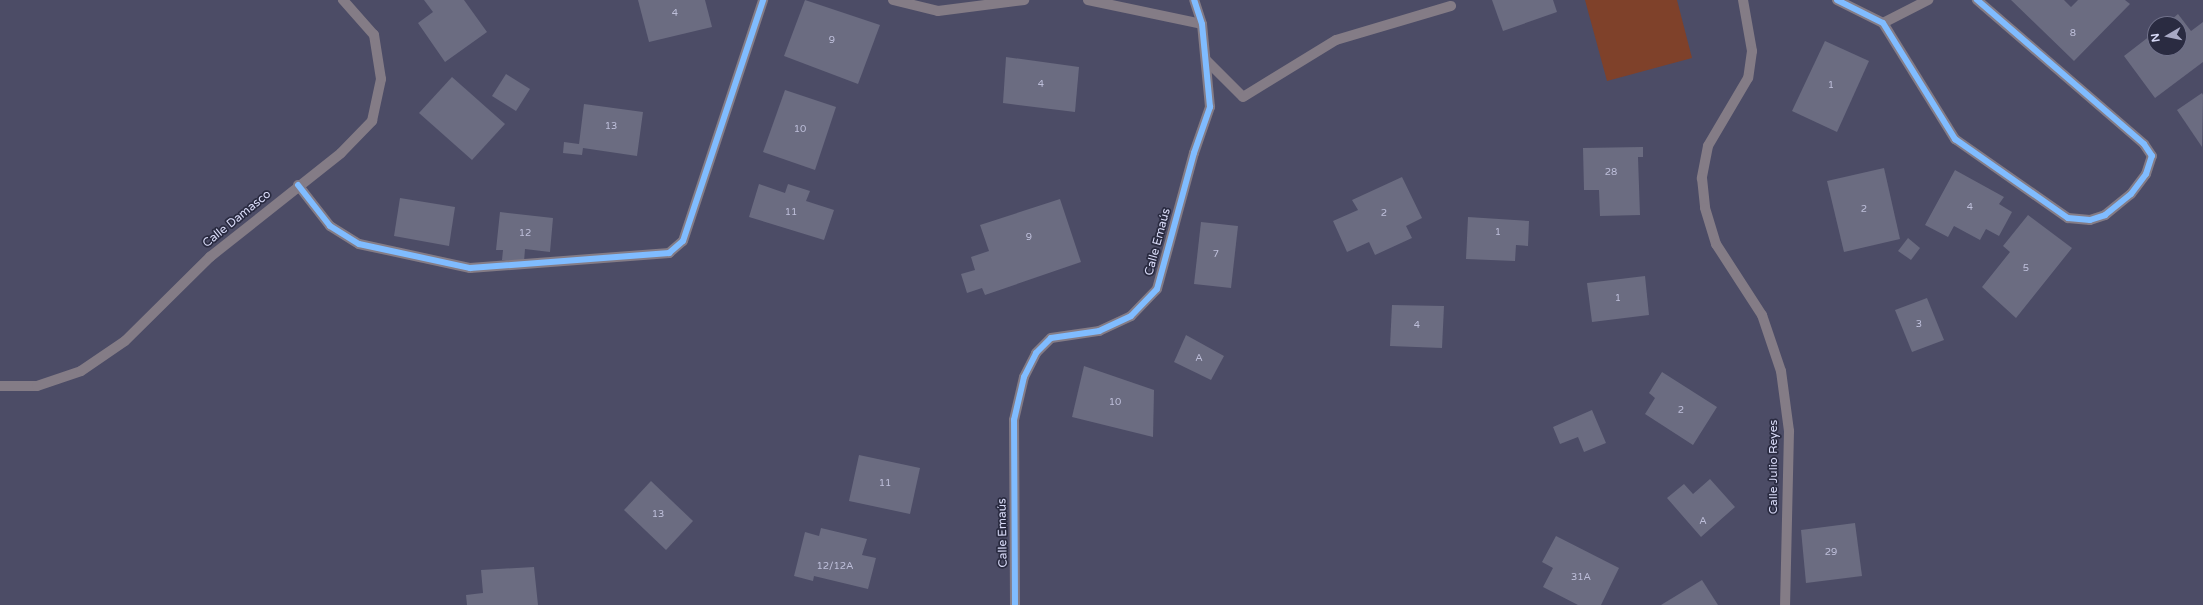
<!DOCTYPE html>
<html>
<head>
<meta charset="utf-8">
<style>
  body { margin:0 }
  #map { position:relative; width:2203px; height:605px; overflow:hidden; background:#4c4c66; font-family:"Varela Round",sans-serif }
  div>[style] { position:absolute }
  .green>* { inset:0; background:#7f412a }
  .building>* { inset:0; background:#6b6c81 }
  .street>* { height:10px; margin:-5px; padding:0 5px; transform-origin:5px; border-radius:5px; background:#847c86 }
  .cycleway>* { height:6px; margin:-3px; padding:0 3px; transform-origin:3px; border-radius:3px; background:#80bcff }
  span { translate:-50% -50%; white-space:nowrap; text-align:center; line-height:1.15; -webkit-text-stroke:3.5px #2a2b41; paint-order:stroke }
  .number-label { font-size:10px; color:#bebfda }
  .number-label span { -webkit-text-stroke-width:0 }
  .street-label { font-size:12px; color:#d9dbf8 }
  .north { position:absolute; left:2147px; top:16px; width:40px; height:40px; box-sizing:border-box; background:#2a2b41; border:1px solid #70718a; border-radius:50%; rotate:261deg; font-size:11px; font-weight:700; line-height:16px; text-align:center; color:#d9dbf8 }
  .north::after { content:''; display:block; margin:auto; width:14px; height:18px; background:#a8a9c5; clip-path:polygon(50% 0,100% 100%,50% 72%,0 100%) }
</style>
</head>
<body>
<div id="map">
  <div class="green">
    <i style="clip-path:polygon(1585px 0,1677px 0,1692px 58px,1607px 81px)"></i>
  </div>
  <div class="building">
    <i style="clip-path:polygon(424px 0,464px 0,487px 32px,445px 62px,418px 23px,433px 12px)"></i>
    <i style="clip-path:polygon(638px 0,705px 0,712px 27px,649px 42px)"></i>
    <i style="clip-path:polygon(805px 0,880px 25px,858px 84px,784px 56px)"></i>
    <i style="clip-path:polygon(1492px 0,1553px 0,1557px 12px,1503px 31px)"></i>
    <i style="clip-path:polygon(2011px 0,2064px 0,2071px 7px,2078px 0,2125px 0,2130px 4px,2074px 61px)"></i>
    <i style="clip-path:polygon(2178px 14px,2191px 31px,2203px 22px,2203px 62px,2155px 98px,2124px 56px,2155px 32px,2155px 48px,2179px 48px,2179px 24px,2166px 24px)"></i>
    <i style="clip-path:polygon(1825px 41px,1869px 61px,1837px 132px,1792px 111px)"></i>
    <i style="clip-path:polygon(1006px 57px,1079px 67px,1075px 112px,1003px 103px)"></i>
    <i style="clip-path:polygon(506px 74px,530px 89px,516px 111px,492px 96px)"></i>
    <i style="clip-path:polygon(452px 77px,505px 124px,472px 160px,419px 113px)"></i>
    <i style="clip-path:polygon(785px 90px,836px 107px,815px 170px,763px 152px)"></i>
    <i style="clip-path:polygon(2202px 93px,2203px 95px,2202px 147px,2177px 110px)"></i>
    <i style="clip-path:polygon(584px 104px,643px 112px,637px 156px,583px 148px,582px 155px,563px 153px,564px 142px,579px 144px)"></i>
    <i style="clip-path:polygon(1643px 147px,1643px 157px,1638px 157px,1640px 215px,1600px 216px,1599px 190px,1584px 190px,1583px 148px)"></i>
    <i style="clip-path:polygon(1884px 168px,1900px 239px,1844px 252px,1827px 181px)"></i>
    <i style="clip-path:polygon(1955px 170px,2004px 197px,1999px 204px,2012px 212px,1999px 236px,1986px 229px,1980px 240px,1954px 226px,1948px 237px,1925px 225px)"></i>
    <i style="clip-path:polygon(1402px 177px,1422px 218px,1406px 226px,1412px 238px,1375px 255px,1369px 242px,1347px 252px,1333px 221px,1358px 210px,1352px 200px)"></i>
    <i style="clip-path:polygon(759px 184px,785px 193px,788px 184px,810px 191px,806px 201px,834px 210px,824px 240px,749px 217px)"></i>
    <i style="clip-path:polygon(400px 198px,455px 207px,449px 246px,394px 236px)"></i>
    <i style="clip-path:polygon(1060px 199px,1081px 262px,985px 295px,982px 288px,967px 293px,961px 274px,975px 270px,971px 257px,989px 251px,980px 225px)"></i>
    <i style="clip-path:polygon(500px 212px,553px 218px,550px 252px,525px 249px,524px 262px,502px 260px,503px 250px,496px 250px)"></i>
    <i style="clip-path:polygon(2028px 215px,2072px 248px,2016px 318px,1982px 287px,2010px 252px,2003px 246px)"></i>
    <i style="clip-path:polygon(1468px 217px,1529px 221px,1528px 246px,1516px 245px,1515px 261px,1466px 259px)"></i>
    <i style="clip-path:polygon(1201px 222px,1238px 226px,1231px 288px,1194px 284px)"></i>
    <i style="clip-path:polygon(1908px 238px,1920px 248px,1911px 260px,1898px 251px)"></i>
    <i style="clip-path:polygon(1645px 276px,1649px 315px,1592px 322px,1587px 283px)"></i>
    <i style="clip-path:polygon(1927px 298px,1944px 340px,1912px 352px,1895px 310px)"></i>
    <i style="clip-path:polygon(1392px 305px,1444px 306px,1442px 348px,1390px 346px)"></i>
    <i style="clip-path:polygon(1186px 335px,1224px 356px,1211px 380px,1174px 362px)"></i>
    <i style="clip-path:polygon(1084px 366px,1154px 390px,1153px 437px,1072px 417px)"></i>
    <i style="clip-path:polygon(1662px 372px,1717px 407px,1693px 445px,1645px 414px,1655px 398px,1649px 393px)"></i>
    <i style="clip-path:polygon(1592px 410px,1606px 443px,1584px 452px,1578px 437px,1560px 444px,1553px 427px)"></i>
    <i style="clip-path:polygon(859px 455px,920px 468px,910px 514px,849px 501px)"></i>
    <i style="clip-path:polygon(1710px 479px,1735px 507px,1701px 537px,1667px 498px,1684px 484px,1693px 494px)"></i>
    <i style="clip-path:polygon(651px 481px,693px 521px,666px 550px,624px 510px)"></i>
    <i style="clip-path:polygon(1855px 523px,1862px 576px,1806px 583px,1801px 530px)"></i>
    <i style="clip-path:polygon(821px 528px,867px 539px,862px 555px,876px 558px,868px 589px,814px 576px,813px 581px,794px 576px,805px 532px,819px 536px)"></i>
    <i style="clip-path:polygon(1556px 536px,1619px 568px,1601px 605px,1578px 605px,1543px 587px,1553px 568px,1542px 562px)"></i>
    <i style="clip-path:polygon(534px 567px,538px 605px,467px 605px,466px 595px,483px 593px,481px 570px)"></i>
    <i style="clip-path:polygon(1702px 580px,1718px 605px,1661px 605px)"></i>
  </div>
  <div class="street">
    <i style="left:893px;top:0;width:46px;rotate:13.7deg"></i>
    <i style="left:938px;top:11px;width:87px;rotate:-7.3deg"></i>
    <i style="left:1088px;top:0;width:116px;rotate:11.9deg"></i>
    <i style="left:1743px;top:0;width:52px;rotate:80deg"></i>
    <i style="left:1752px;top:51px;width:27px;rotate:98deg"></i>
    <i style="left:1748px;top:78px;width:79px;rotate:120.5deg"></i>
    <i style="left:1708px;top:146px;width:33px;rotate:101deg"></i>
    <i style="left:1702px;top:178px;width:30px;rotate:84deg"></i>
    <i style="left:1705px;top:208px;width:38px;rotate:73deg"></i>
    <i style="left:1716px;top:244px;width:85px;rotate:57.1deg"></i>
    <i style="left:1762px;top:315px;width:59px;rotate:71.3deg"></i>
    <i style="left:1781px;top:371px;width:61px;rotate:82.4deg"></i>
    <i style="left:1789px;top:431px;width:174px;rotate:91.3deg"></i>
    <i style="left:1837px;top:0;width:51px;rotate:26.6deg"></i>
    <i style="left:1883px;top:23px;width:137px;rotate:58.2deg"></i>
    <i style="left:1955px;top:139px;width:138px;rotate:35deg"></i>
    <i style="left:2068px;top:218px;width:22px;rotate:5deg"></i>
    <i style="left:2090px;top:220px;width:16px;rotate:-18deg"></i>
    <i style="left:2105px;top:215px;width:33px;rotate:-39deg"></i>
    <i style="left:2131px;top:194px;width:25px;rotate:-53deg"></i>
    <i style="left:2146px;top:174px;width:19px;rotate:-72deg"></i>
    <i style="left:2152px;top:156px;width:14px;rotate:-124deg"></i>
    <i style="left:2144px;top:144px;width:221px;rotate:-139.2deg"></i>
    <i style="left:1883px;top:23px;width:51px;rotate:-27.1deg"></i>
    <i style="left:1206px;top:60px;width:52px;rotate:45deg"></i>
    <i style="left:1243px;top:97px;width:109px;rotate:-31.5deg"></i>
    <i style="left:1336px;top:40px;width:120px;rotate:-16.5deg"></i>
    <i style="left:298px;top:185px;width:52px;rotate:52deg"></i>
    <i style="left:330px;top:226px;width:34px;rotate:32deg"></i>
    <i style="left:359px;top:244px;width:114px;rotate:12.2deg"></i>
    <i style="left:470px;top:268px;width:200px;rotate:-4.3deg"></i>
    <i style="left:669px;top:253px;width:18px;rotate:-41deg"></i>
    <i style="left:683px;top:241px;width:254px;rotate:-71.6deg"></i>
    <i style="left:0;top:386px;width:37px"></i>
    <i style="left:37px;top:386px;width:46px;rotate:-18.8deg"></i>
    <i style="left:81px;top:371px;width:53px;rotate:-34.3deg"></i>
    <i style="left:125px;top:341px;width:120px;rotate:-44.7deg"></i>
    <i style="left:210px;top:257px;width:167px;rotate:-38.4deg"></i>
    <i style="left:341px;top:153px;width:45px;rotate:-45.9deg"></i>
    <i style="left:372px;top:121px;width:43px;rotate:-77.9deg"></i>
    <i style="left:381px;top:79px;width:45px;rotate:-99deg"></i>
    <i style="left:374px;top:35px;width:47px;rotate:-131.5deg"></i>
    <i style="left:1015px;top:605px;width:185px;rotate:-90.3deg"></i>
    <i style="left:1014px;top:420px;width:44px;rotate:-76.9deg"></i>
    <i style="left:1024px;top:377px;width:27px;rotate:-63deg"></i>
    <i style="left:1036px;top:353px;width:21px;rotate:-45deg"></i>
    <i style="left:1051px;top:338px;width:49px;rotate:-8.3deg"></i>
    <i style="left:1099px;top:331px;width:35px;rotate:-25deg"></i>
    <i style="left:1131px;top:316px;width:37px;rotate:-46deg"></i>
    <i style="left:1157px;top:289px;width:141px;rotate:-74.8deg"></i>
    <i style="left:1194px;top:153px;width:49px;rotate:-70.8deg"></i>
    <i style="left:1210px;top:107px;width:83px;rotate:-95.5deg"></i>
    <i style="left:1202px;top:24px;width:25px;rotate:-108deg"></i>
  </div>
  <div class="cycleway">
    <i style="left:1837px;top:0;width:51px;rotate:26.6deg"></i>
    <i style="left:1883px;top:23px;width:137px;rotate:58.2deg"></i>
    <i style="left:1955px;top:139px;width:138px;rotate:35deg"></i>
    <i style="left:2068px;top:218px;width:22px;rotate:5deg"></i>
    <i style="left:2090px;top:220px;width:16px;rotate:-18deg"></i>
    <i style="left:2105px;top:215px;width:33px;rotate:-39deg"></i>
    <i style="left:2131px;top:194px;width:25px;rotate:-53deg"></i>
    <i style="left:2146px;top:174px;width:19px;rotate:-72deg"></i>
    <i style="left:2152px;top:156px;width:14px;rotate:-124deg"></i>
    <i style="left:2144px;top:144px;width:221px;rotate:-139.2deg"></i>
    <i style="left:298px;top:185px;width:52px;rotate:52deg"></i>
    <i style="left:330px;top:226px;width:34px;rotate:32deg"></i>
    <i style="left:359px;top:244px;width:114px;rotate:12.2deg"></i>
    <i style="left:470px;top:268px;width:200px;rotate:-4.3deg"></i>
    <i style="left:669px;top:253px;width:18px;rotate:-41deg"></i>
    <i style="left:683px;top:241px;width:254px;rotate:-71.6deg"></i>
    <i style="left:1015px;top:605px;width:185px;rotate:-90.3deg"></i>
    <i style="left:1014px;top:420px;width:44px;rotate:-76.9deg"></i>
    <i style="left:1024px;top:377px;width:27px;rotate:-63deg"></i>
    <i style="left:1036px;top:353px;width:21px;rotate:-45deg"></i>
    <i style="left:1051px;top:338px;width:49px;rotate:-8.3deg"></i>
    <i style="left:1099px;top:331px;width:35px;rotate:-25deg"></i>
    <i style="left:1131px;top:316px;width:37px;rotate:-46deg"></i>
    <i style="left:1157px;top:289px;width:141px;rotate:-74.8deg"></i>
    <i style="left:1194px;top:153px;width:49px;rotate:-70.8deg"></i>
    <i style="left:1210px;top:107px;width:83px;rotate:-95.5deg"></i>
    <i style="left:1202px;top:24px;width:25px;rotate:-108deg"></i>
  </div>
  <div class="number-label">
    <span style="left:675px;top:14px">4</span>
    <span style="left:2073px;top:34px">8</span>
    <span style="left:832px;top:41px">9</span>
    <span style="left:1041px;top:85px">4</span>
    <span style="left:1831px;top:86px">1</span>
    <span style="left:611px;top:127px">13</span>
    <span style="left:800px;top:130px">10</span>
    <span style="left:1611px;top:173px">28</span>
    <span style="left:1970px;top:208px">4</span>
    <span style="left:1864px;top:210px">2</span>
    <span style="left:791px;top:213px">11</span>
    <span style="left:1384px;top:214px">2</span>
    <span style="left:1498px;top:233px">1</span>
    <span style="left:525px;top:234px">12</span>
    <span style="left:1029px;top:238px">9</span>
    <span style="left:1216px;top:255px">7</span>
    <span style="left:2026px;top:269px">5</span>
    <span style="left:1618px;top:299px">1</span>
    <span style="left:1919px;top:325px">3</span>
    <span style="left:1417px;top:326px">4</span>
    <span style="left:1199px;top:359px">A</span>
    <span style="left:1115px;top:403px">10</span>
    <span style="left:1681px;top:411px">2</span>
    <span style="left:885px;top:484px">11</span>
    <span style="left:658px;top:515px">13</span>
    <span style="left:1703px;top:522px">A</span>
    <span style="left:1831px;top:553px">29</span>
    <span style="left:835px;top:567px">12/12A</span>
    <span style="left:1581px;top:578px">31A</span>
  </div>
  <div class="street-label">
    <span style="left:237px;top:219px;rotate:-39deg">Calle Damasco</span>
    <span style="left:1158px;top:242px;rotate:-75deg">Calle Emaús</span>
    <span style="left:1774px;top:467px;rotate:-90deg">Calle Julio Reyes</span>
    <span style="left:1003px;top:533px;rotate:-91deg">Calle Emaús</span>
  </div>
  <div class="north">N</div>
</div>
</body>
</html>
